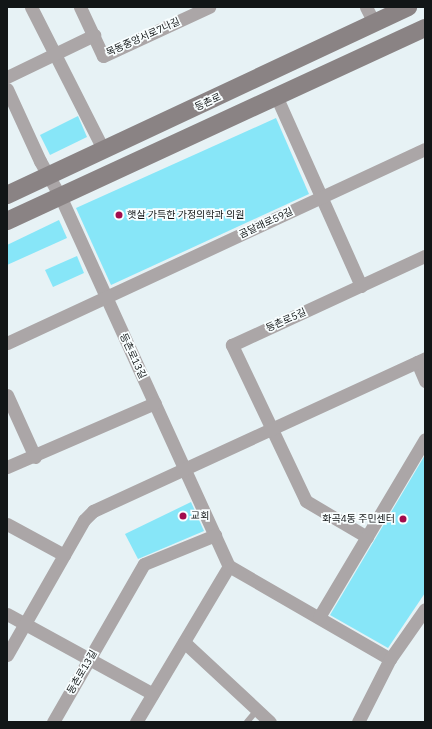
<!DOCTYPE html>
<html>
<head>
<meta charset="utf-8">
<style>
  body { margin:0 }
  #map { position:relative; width:432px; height:729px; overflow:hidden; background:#e7f2f5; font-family:"IBM Plex Sans","Noto Sans KR",sans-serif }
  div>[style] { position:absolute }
  .building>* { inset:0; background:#87e6f8 }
  .lane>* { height:6px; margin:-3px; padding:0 3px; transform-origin:3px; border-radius:3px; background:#aba6a7 }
  .street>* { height:13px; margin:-6.5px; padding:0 6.5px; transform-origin:6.5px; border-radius:6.5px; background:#aba6a7 }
  .secondary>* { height:18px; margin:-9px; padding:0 9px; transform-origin:9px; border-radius:9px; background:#8a8384 }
  .dots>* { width:11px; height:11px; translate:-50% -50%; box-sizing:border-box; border:2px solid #f9feff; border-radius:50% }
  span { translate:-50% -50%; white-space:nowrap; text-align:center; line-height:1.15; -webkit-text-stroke:3.5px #f9feff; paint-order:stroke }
  .street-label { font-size:10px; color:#121617 }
  .poi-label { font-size:10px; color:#121617 }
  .left { translate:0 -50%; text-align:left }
  .right { translate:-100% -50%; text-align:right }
  .frame { position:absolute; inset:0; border:8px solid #121617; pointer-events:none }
</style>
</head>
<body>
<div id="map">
  <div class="building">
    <i style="clip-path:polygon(78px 116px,87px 137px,50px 155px,40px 135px)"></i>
    <i style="clip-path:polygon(276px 118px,309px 194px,111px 285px,76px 208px)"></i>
    <i style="clip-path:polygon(59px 220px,67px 238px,7px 265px,7px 245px)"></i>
    <i style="clip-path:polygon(77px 256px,84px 273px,53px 287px,45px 270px)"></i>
    <i style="clip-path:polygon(425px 455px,425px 593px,388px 648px,330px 615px)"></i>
    <i style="clip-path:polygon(191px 502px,204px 531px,138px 559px,125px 534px)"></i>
  </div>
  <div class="lane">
    <i style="left:247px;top:722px;width:16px;rotate:-50deg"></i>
  </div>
  <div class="street">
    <i style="left:31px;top:7px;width:161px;rotate:63.1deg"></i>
    <i style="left:80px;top:7px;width:54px;rotate:64.9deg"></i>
    <i style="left:103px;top:56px;width:117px;rotate:-24.8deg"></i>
    <i style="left:366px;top:7px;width:18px;rotate:63deg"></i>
    <i style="left:7px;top:77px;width:97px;rotate:-25.8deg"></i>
    <i style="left:7px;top:89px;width:79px;rotate:65.4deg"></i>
    <i style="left:40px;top:161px;width:43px;rotate:60.4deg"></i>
    <i style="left:61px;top:198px;width:405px;rotate:65.5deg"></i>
    <i style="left:229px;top:566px;width:182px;rotate:120.8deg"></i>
    <i style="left:277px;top:98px;width:206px;rotate:65.9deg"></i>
    <i style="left:7px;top:343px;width:461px;rotate:-24.9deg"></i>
    <i style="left:417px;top:362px;width:21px;rotate:67deg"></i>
    <i style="left:7px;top:395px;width:68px;rotate:65.7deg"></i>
    <i style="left:7px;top:467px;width:161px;rotate:-23.4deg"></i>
    <i style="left:7px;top:524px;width:65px;rotate:28.5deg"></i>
    <i style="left:367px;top:537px;width:71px;rotate:-149.5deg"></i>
    <i style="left:306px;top:501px;width:173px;rotate:-115.4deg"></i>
    <i style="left:232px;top:345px;width:213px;rotate:-24.8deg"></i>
    <i style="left:229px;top:566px;width:186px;rotate:30deg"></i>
    <i style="left:7px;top:614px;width:166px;rotate:28.7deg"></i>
    <i style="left:319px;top:617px;width:207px;rotate:-59.2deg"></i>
    <i style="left:184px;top:642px;width:117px;rotate:42.9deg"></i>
    <i style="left:7px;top:655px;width:155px;rotate:-60.3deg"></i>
    <i style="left:84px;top:520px;width:13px;rotate:-45deg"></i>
    <i style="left:93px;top:511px;width:366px;rotate:-24.7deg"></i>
    <i style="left:53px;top:722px;width:182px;rotate:-60.1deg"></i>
    <i style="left:144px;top:564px;width:77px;rotate:-22.2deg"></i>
    <i style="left:358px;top:722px;width:71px;rotate:-63.1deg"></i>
    <i style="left:390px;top:659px;width:61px;rotate:-55deg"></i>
  </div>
  <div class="secondary">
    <i style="left:7px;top:195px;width:443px;rotate:-25.1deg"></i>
    <i style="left:7px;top:221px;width:460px;rotate:-24.8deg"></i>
  </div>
  <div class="dots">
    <i style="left:119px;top:215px;background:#a20c4d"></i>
    <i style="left:183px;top:516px;background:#a20c4d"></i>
    <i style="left:403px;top:519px;background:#a20c4d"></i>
  </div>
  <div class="street-label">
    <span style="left:143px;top:37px;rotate:-24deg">목동중앙서로7나길</span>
    <span style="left:208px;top:102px;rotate:-25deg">등촌로</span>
    <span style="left:266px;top:223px;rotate:-25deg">곰달래로59길</span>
    <span style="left:286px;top:320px;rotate:-24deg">등촌로5길</span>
    <span style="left:133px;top:356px;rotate:65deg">등촌로13길</span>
    <span style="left:82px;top:672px;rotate:-60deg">등촌로13길</span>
  </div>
  <div class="poi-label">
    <span class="left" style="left:127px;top:215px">햇살 가득한 가정의학과 의원</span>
    <span class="left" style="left:191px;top:516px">교회</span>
    <span class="right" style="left:395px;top:519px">화곡4동 주민센터</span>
  </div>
  <div class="frame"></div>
</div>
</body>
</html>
